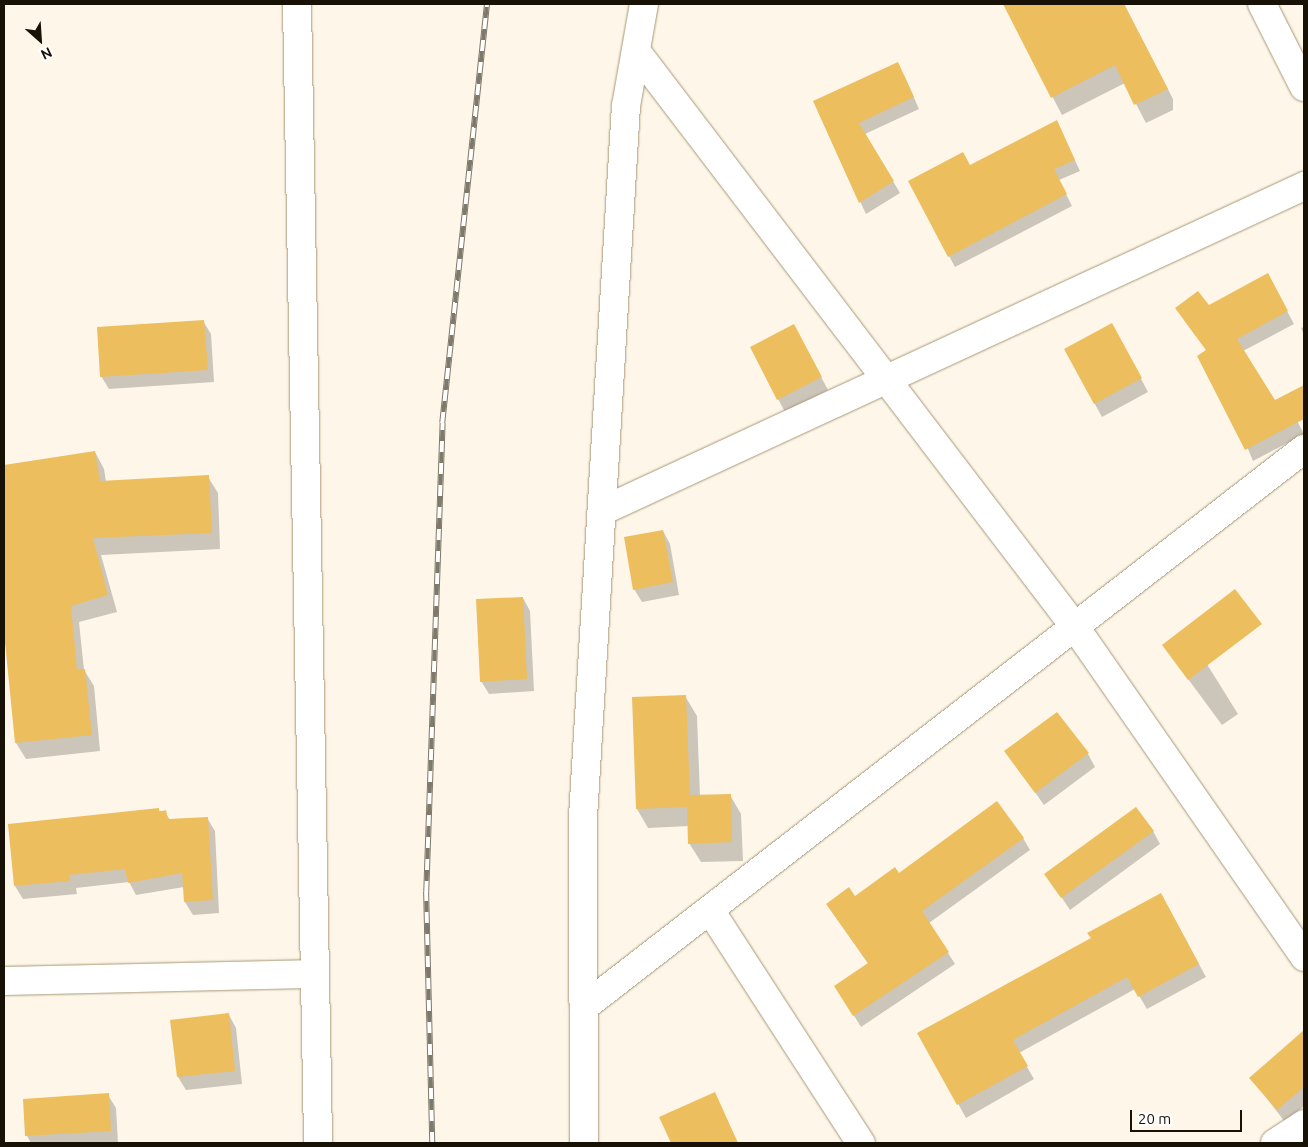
<!DOCTYPE html>
<html>
<head>
<meta charset="utf-8">
<style>
  body { margin:0 }
  #map { position:relative; width:1308px; height:1147px; overflow:hidden; background:#fef7e9; font-family:Ubuntu,sans-serif }
  div>[style] { position:absolute }
  .shadow>* { inset:0; background:#0003 }
  .building>* { inset:0; background:#ecbe5e }
  .roads { filter:drop-shadow(0 0 1px #a89777) drop-shadow(0 0 1px #a89777) }
  .street>* { height:28px; margin:-14px; padding:0 14px; transform-origin:14px; border-radius:14px; background:#fff }
  .secondary>* { height:28px; margin:-14px; padding:0 14px; transform-origin:14px; border-radius:14px; background:#fff }
  .rail>* { height:5.5px; margin-top:-2.75px; transform-origin:0; background:repeating-linear-gradient(90deg,#fff 0 11px,#7f796c 0 22px); box-sizing:border-box; border-block:1px solid #7f796c }
  span { translate:-50% -50%; white-space:nowrap; text-align:center; line-height:1.15; -webkit-text-stroke:4.5px #fff; paint-order:stroke }
  .frame { position:absolute; inset:0; border:5px solid #181206; pointer-events:none }
  .north { position:absolute; left:15px; top:15px; width:50px; height:50px; -webkit-text-stroke:4px #fff; paint-order:stroke; rotate:154deg; font-size:14px; font-weight:700; line-height:20px; text-align:center; color:#181206 }
  .north::after { content:''; display:block; margin:auto; width:18px; height:22px; background:#181206; clip-path:polygon(50% 0,100% 100%,50% 72%,0 100%) }
  .scale { position:absolute; left:1130px; top:1110px; width:112px; height:22px; box-sizing:border-box; border:2px solid #181206; border-top:0; padding-left:6px; font-size:15px; line-height:18px; white-space:nowrap; color:#181206; -webkit-text-stroke:4px #fff; paint-order:stroke }
</style>
</head>
<body>
<div id="map">
  <div class="shadow">
    <i style="clip-path:polygon(1004px 4px,1124px 4px,1173px 99px,1173px 110px,1146px 123px,1125px 83px,1062px 115px)"></i>
    <i style="clip-path:polygon(904px 75px,919px 109px,865px 134px,900px 193px,866px 214px,814px 102px)"></i>
    <i style="clip-path:polygon(1057px 122px,1080px 171px,1059px 180px,1072px 206px,955px 267px,949px 256px,970px 167px)"></i>
    <i style="clip-path:polygon(1274px 287px,1294px 324px,1243px 351px,1275px 401px,1291px 409px,1304px 434px,1253px 461px,1207px 351px,1184px 320px,1208px 306px)"></i>
    <i style="clip-path:polygon(203px 321px,211px 334px,214px 382px,109px 389px,101px 376px)"></i>
    <i style="clip-path:polygon(1304px 327px,1304px 334px,1301px 328px)"></i>
    <i style="clip-path:polygon(1119px 337px,1148px 392px,1102px 417px,1065px 350px)"></i>
    <i style="clip-path:polygon(801px 339px,828px 390px,785px 412px,778px 399px)"></i>
    <i style="clip-path:polygon(95px 452px,104px 469px,106px 482px,208px 477px,218px 493px,220px 549px,101px 555px,117px 612px,79px 622px,84px 670px,94px 686px,100px 751px,26px 759px,16px 743px,4px 627px,4px 467px)"></i>
    <i style="clip-path:polygon(663px 531px,670px 544px,679px 595px,642px 602px,634px 589px)"></i>
    <i style="clip-path:polygon(523px 598px,530px 611px,534px 691px,489px 694px,481px 681px)"></i>
    <i style="clip-path:polygon(1185px 629px,1238px 714px,1222px 725px,1163px 645px)"></i>
    <i style="clip-path:polygon(685px 696px,697px 716px,700px 796px,730px 795px,741px 814px,743px 861px,701px 862px,689px 843px,689px 826px,648px 828px,637px 809px,633px 699px)"></i>
    <i style="clip-path:polygon(1006px 751px,1088px 754px,1095px 767px,1044px 805px)"></i>
    <i style="clip-path:polygon(158px 810px,165px 812px,170px 820px,207px 818px,215px 831px,219px 913px,193px 915px,185px 902px,184px 887px,136px 895px,129px 882px,76px 888px,77px 894px,23px 899px,15px 886px)"></i>
    <i style="clip-path:polygon(1153px 831px,1160px 844px,1070px 910px,1046px 874px)"></i>
    <i style="clip-path:polygon(1023px 838px,1030px 850px,929px 923px,955px 964px,861px 1027px,843px 998px,869px 965px,827px 904px,855px 898px,899px 875px)"></i>
    <i style="clip-path:polygon(1168px 907px,1206px 977px,1147px 1009px,1135px 989px,1019px 1053px,1034px 1079px,966px 1118px,919px 1033px)"></i>
    <i style="clip-path:polygon(229px 1015px,236px 1028px,242px 1084px,186px 1090px,178px 1077px)"></i>
    <i style="clip-path:polygon(1302px 1034px,1304px 1106px,1285px 1122px,1251px 1078px)"></i>
    <i style="clip-path:polygon(714px 1094px,738px 1143px,673px 1143px,661px 1118px)"></i>
    <i style="clip-path:polygon(108px 1095px,116px 1108px,118px 1143px,31px 1143px,27px 1136px,24px 1101px)"></i>
  </div>
  <div class="building">
    <i style="clip-path:polygon(1003px 4px,1124px 4px,1168px 89px,1134px 105px,1115px 65px,1051px 98px)"></i>
    <i style="clip-path:polygon(898px 62px,914px 97px,859px 123px,894px 181px,859px 203px,813px 101px)"></i>
    <i style="clip-path:polygon(1057px 120px,1075px 160px,1054px 169px,1067px 194px,948px 257px,908px 181px,963px 152px,970px 165px)"></i>
    <i style="clip-path:polygon(1268px 273px,1288px 311px,1237px 339px,1275px 400px,1304px 385px,1304px 419px,1245px 450px,1197px 356px,1206px 350px,1175px 308px,1198px 291px,1209px 305px)"></i>
    <i style="clip-path:polygon(204px 320px,208px 370px,100px 377px,97px 327px)"></i>
    <i style="clip-path:polygon(1112px 323px,1142px 378px,1094px 404px,1064px 349px)"></i>
    <i style="clip-path:polygon(794px 324px,822px 377px,777px 400px,750px 347px)"></i>
    <i style="clip-path:polygon(95px 451px,100px 481px,209px 475px,212px 533px,93px 538px,108px 595px,71px 606px,77px 670px,85px 669px,92px 735px,15px 743px,4px 632px,4px 465px)"></i>
    <i style="clip-path:polygon(663px 530px,673px 582px,633px 590px,624px 537px)"></i>
    <i style="clip-path:polygon(1235px 589px,1262px 624px,1188px 680px,1162px 645px)"></i>
    <i style="clip-path:polygon(523px 597px,527px 679px,480px 682px,476px 599px)"></i>
    <i style="clip-path:polygon(686px 695px,690px 795px,731px 794px,732px 842px,688px 844px,687px 807px,636px 809px,632px 697px)"></i>
    <i style="clip-path:polygon(1057px 712px,1089px 753px,1035px 793px,1004px 751px)"></i>
    <i style="clip-path:polygon(997px 801px,1024px 838px,922px 911px,949px 952px,853px 1016px,834px 986px,868px 963px,826px 904px,849px 887px,855px 896px,895px 867px,899px 873px)"></i>
    <i style="clip-path:polygon(1136px 807px,1154px 831px,1061px 898px,1044px 874px)"></i>
    <i style="clip-path:polygon(159px 808px,159px 812px,166px 810px,168px 819px,208px 817px,213px 900px,184px 902px,182px 873px,128px 883px,125px 869px,69px 875px,70px 881px,14px 886px,8px 824px)"></i>
    <i style="clip-path:polygon(1161px 893px,1199px 964px,1138px 997px,1127px 977px,1013px 1040px,1028px 1066px,957px 1105px,917px 1033px,1091px 938px,1087px 933px)"></i>
    <i style="clip-path:polygon(229px 1013px,235px 1071px,177px 1077px,170px 1020px)"></i>
    <i style="clip-path:polygon(1304px 1030px,1304px 1087px,1277px 1110px,1249px 1078px)"></i>
    <i style="clip-path:polygon(715px 1092px,738px 1143px,671px 1143px,659px 1117px)"></i>
    <i style="clip-path:polygon(109px 1093px,111px 1131px,25px 1136px,23px 1099px)"></i>
  </div>
  <div class="roads">
    <div class="street">
      <i style="left:1262px;top:4px;width:93px;rotate:63.2deg"></i>
      <i style="left:636px;top:51px;width:724px;rotate:52.69deg"></i>
      <i style="left:1075px;top:627px;width:402px;rotate:55.2deg"></i>
      <i style="left:602px;top:511px;width:774px;rotate:-24.84deg"></i>
      <i style="left:710px;top:910px;width:278px;rotate:57.1deg"></i>
      <i style="left:4px;top:981px;width:311px;rotate:-1.3deg"></i>
      <i style="left:584px;top:1007px;width:911px;rotate:-37.78deg"></i>
      <i style="left:584px;top:1143px;width:326px;rotate:-90.2deg"></i>
      <i style="left:583px;top:817px;width:712px;rotate:-86.54deg"></i>
      <i style="left:626px;top:106px;width:104px;rotate:-80deg"></i>
      <i style="left:1275px;top:1143px;width:35px;rotate:-33deg"></i>
    </div>
    <div class="secondary">
      <i style="left:297px;top:4px;width:1139px;rotate:88.94deg"></i>
    </div>
  </div>
  <div class="rail">
    <i style="left:432px;top:1143px;width:251px;rotate:-91.4deg"></i>
    <i style="left:426px;top:892px;width:469px;rotate:-88deg"></i>
    <i style="left:442px;top:423px;width:421px;rotate:-83.9deg"></i>
  </div>
  <div class="frame"></div>
  <div class="north">N</div>
  <div class="scale">20 m</div>
</div>
</body>
</html>
